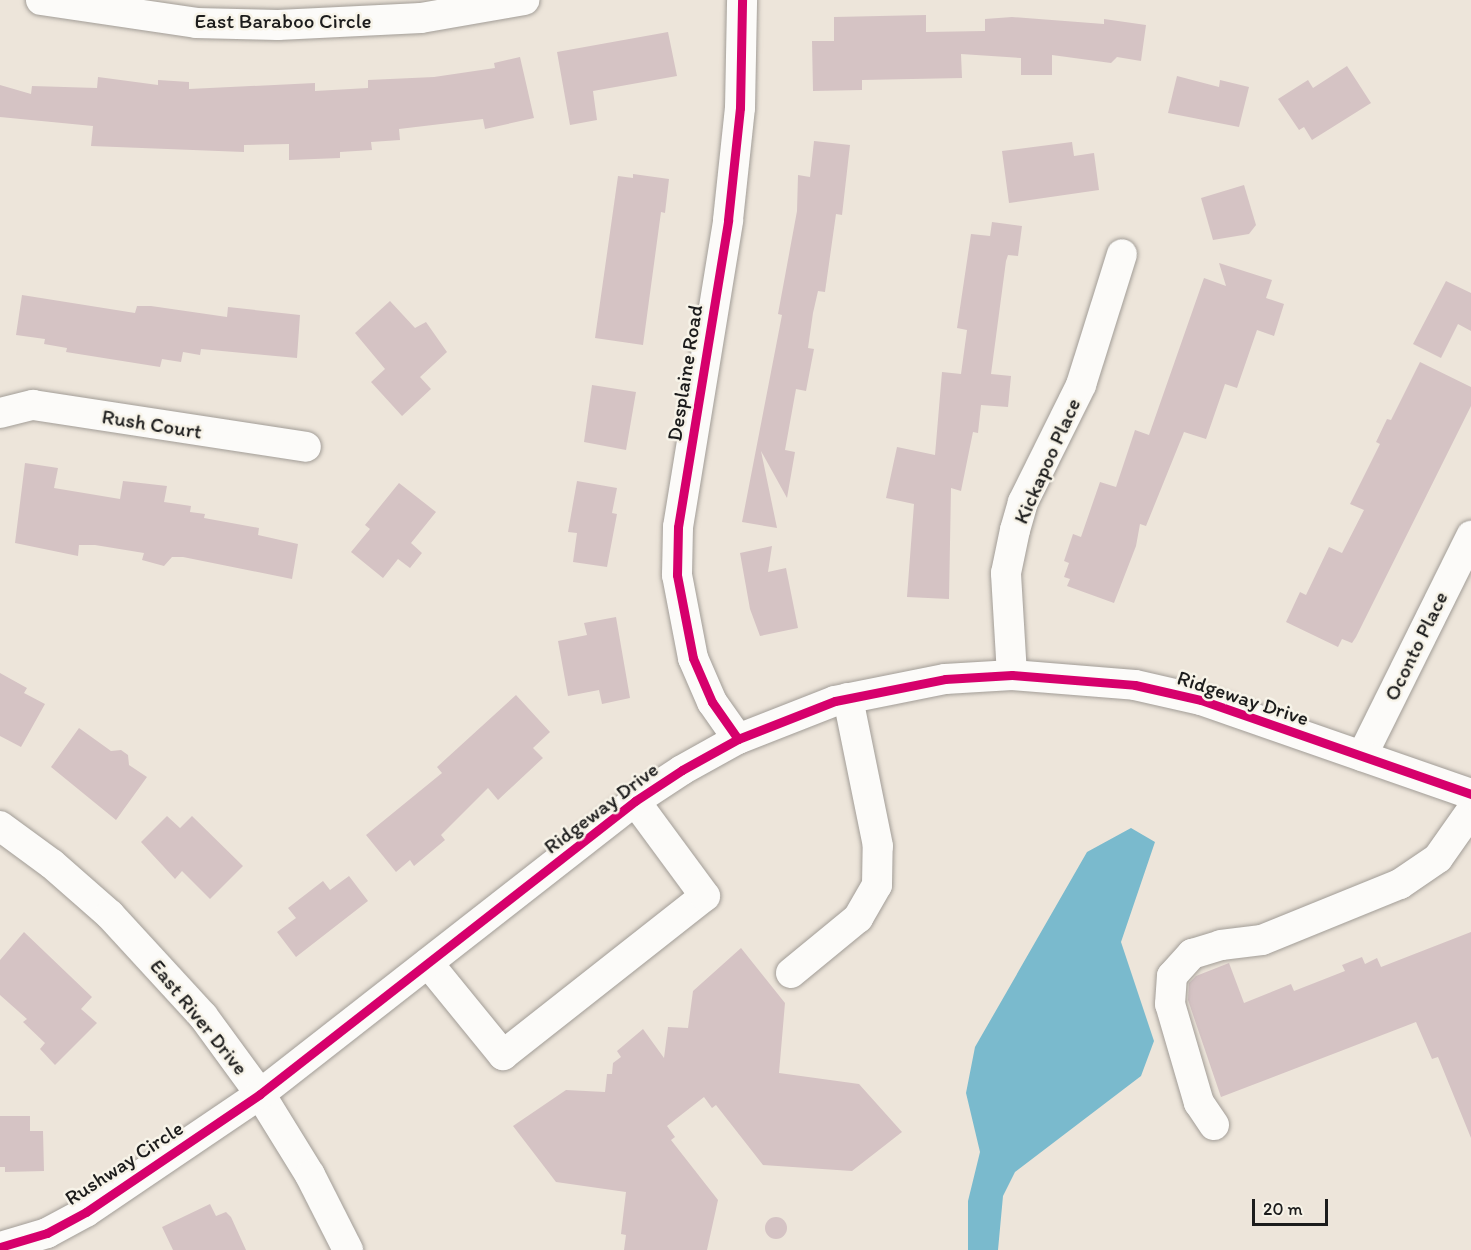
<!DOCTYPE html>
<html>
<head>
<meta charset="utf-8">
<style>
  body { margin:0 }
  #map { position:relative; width:1471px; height:1250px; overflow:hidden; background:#ede5da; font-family:Itim,sans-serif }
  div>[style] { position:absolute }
  .water>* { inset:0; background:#7abacd }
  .building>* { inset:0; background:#d5c3c4 }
  .round { border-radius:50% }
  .roads { filter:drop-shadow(0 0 2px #a29d97) drop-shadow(0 0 2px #a29d97) }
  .minor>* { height:30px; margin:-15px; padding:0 15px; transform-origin:15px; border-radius:15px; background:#fcfbf9 }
  .cycleway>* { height:9px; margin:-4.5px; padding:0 4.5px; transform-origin:4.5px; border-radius:4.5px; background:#d6006c }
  span { translate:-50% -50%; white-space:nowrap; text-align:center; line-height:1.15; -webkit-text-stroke:5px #f7f3e8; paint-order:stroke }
  .street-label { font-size:21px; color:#1c1c1c }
  .scale { position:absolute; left:1252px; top:1199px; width:76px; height:27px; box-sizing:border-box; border:3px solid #1c1c1c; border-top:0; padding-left:8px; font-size:18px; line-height:21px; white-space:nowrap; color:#1c1c1c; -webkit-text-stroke:4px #f7f3e8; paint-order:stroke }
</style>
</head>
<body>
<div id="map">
  <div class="water">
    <i style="clip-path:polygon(1131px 828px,1155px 842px,1121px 942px,1154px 1041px,1141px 1076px,1015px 1172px,1003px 1196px,998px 1250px,968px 1250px,968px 1201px,980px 1152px,966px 1093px,975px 1047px,1087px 852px)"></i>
  </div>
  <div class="building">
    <i style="clip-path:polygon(926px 15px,926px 32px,985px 31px,985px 19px,1012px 17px,1104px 24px,1104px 19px,1146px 25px,1141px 61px,1117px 57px,1111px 63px,1052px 55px,1052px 75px,1021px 75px,1021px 58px,961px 54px,962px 78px,862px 80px,862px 90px,813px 91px,812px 41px,834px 41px,834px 17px)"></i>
    <i style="clip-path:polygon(668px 32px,677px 76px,593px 91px,597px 120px,570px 125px,557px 52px)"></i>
    <i style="clip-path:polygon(520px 57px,534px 118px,485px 129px,483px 119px,399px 129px,400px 140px,371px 142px,372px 150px,340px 152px,340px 158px,289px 160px,289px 144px,244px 145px,244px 152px,91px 146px,93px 126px,0 117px,0 85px,31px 94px,32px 86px,97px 88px,98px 77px,158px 85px,158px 80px,189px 82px,189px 89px,315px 83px,315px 91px,368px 88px,368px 80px,434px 77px,495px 68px,494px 63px)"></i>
    <i style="clip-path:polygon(1347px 66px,1371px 103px,1312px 140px,1304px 127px,1299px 130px,1278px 99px,1308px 80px,1313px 88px)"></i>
    <i style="clip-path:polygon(1177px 76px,1219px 87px,1220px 80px,1249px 87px,1239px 127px,1168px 113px)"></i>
    <i style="clip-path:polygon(814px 141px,850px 145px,842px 215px,836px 214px,825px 292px,818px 291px,813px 313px,808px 348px,814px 349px,806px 391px,796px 389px,785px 450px,795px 452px,787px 498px,761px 451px,777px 528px,742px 522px,782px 315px,778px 314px,797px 211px,798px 175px,810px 177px)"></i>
    <i style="clip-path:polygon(1072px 142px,1074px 156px,1094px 153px,1099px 190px,1009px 203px,1002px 151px)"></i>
    <i style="clip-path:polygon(633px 174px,669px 179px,665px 213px,661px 212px,643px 345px,595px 338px,618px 176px,633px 178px)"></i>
    <i style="clip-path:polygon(1244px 185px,1256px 225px,1249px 234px,1213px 240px,1201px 198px)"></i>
    <i style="clip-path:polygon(992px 222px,1022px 226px,1018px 256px,1008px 255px,1006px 261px,991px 374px,1011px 376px,1008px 407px,981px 405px,978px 433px,973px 432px,961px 491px,951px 488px,949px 599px,907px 597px,914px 504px,886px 498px,897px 447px,935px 455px,942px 372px,961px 374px,967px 330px,957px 328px,971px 234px,990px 236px)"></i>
    <i style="clip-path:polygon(1219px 263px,1272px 280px,1266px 298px,1284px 304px,1274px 336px,1257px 330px,1237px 388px,1225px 384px,1206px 439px,1184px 432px,1146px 526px,1140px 524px,1136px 546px,1114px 603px,1067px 586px,1070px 579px,1064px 577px,1069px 563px,1064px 561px,1073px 534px,1081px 537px,1100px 482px,1116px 487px,1135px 430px,1149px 435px,1204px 278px,1226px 286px)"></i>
    <i style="clip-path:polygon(1446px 281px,1471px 293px,1471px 331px,1458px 324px,1441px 358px,1413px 344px)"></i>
    <i style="clip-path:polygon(22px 295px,135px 313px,137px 306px,151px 306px,227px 317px,228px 307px,300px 315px,297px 358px,201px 349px,200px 355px,183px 352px,181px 362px,162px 359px,160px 367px,66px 352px,67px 348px,44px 344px,45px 339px,16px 335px)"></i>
    <i style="clip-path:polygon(390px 301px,415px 328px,426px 322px,447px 352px,420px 377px,431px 389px,402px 416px,371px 382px,385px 369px,355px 333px)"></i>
    <i style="clip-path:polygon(1420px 362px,1471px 387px,1471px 406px,1356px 637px,1352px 643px,1342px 639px,1338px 647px,1286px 622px,1300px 592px,1306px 595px,1329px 547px,1342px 553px,1364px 510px,1350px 504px,1380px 444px,1376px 442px,1387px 419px,1391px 420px)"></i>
    <i style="clip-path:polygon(592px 385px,636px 392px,626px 450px,584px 442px)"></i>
    <i style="clip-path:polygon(25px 463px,58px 468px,54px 488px,120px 499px,123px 481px,167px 486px,164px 502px,191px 506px,190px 512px,205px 514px,204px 518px,259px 528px,258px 535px,298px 544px,292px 579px,183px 557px,172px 557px,164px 566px,142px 560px,144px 553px,95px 545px,79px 545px,78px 556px,15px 543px)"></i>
    <i style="clip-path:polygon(577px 481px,617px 488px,612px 513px,617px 514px,607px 567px,573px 562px,577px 533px,568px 532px)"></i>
    <i style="clip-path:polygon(399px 483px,436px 512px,411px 543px,422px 553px,410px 568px,398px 559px,383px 578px,351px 552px,370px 529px,365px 525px)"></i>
    <i style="clip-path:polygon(772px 546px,768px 572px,786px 568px,798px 628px,760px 636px,750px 609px,740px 553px)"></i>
    <i style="clip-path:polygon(616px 617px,630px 698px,602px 704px,599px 690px,568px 696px,558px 641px,587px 635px,584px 623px)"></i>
    <i style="clip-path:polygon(0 673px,27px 688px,24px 693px,45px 704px,21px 747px,0 736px)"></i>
    <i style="clip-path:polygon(516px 695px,550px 732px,533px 748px,543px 758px,498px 800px,488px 788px,441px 835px,445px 840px,414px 866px,410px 860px,396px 872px,366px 835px,442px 773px,437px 767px)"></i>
    <i style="clip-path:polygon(79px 728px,111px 751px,121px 750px,128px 755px,129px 765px,147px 777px,116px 820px,51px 767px)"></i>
    <i style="clip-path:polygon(167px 816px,180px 828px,192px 816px,243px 866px,210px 899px,182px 871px,175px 879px,141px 842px)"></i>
    <i style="clip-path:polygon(349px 876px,368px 901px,296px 957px,277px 932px,296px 918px,288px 908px,323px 881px,330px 890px)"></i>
    <i style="clip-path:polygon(24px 932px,92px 997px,81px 1009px,97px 1023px,55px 1065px,40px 1049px,45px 1043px,23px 1022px,27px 1019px,0 995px,0 960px)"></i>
    <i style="clip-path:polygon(1471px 932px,1471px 1138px,1438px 1057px,1432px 1059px,1416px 1022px,1221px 1097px,1188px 1000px,1189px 983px,1196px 976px,1229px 963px,1244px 1003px,1291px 984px,1294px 991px,1345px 971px,1342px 965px,1362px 957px,1365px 964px,1377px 958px,1381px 967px)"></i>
    <i style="clip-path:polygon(741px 948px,785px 1003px,779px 1073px,859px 1084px,902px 1132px,852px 1171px,763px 1165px,716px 1105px,712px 1108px,704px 1097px,667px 1126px,675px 1137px,671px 1140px,718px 1200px,707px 1250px,624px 1250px,626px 1235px,621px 1234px,626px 1192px,556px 1182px,513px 1126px,566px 1090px,605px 1092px,607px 1074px,612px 1074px,613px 1063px,621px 1057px,617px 1051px,643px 1029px,664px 1058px,668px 1027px,688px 1028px,693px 991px)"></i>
    <i style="clip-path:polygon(0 1116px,30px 1116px,30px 1131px,43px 1131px,44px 1171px,5px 1172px,5px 1167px,0 1167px)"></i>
    <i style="clip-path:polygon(210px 1204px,216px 1216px,226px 1212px,231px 1217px,246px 1250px,173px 1250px,162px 1227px)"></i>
    <i class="round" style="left:765px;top:1217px;width:22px;height:22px"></i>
  </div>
  <div class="roads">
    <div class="minor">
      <i style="left:41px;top:0;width:157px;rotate:8.4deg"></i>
      <i style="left:196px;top:23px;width:82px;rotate:1.4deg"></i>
      <i style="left:278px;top:25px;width:143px;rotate:-2.8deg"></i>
      <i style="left:421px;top:18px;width:105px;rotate:-9.9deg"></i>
      <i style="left:0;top:413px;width:34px;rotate:-14deg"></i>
      <i style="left:33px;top:405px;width:276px;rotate:8.7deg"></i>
      <i style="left:1012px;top:675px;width:102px;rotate:-93.4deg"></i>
      <i style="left:1006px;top:573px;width:44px;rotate:-78.2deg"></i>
      <i style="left:1015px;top:530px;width:29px;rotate:-74deg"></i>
      <i style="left:1023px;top:502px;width:131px;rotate:-63.6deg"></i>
      <i style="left:1081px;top:385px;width:137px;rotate:-72.6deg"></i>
      <i style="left:738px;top:739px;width:45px;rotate:-125.1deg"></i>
      <i style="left:712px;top:702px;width:48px;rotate:-113.4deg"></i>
      <i style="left:693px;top:658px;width:85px;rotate:-100.9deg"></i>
      <i style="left:677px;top:575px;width:48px;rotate:-88.8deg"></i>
      <i style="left:678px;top:527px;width:311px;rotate:-80.7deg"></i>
      <i style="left:728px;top:220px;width:113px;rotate:-83.9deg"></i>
      <i style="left:740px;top:108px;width:108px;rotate:-88.9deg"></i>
      <i style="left:1362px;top:756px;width:246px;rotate:-63.6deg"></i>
      <i style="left:0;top:826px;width:64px;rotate:36.2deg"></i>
      <i style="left:52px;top:864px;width:77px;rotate:41.3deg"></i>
      <i style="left:110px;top:915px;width:137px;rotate:47.4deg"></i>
      <i style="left:203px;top:1016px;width:97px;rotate:53.8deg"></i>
      <i style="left:260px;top:1094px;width:95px;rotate:58.3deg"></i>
      <i style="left:310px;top:1175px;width:84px;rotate:63.1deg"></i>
      <i style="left:428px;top:963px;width:119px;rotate:50.8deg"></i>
      <i style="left:503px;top:1055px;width:257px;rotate:-38.2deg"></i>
      <i style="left:705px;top:896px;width:118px;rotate:-126.4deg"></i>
      <i style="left:791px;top:973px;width:87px;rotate:-39.4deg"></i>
      <i style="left:858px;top:918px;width:38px;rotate:-60deg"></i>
      <i style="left:877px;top:885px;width:39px;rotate:-89deg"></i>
      <i style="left:878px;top:846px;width:151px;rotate:-101.5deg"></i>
      <i style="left:1214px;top:1125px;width:27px;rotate:-124deg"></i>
      <i style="left:1199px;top:1103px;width:103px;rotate:-106.3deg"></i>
      <i style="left:1170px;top:1004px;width:28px;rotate:-86deg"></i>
      <i style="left:1172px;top:976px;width:30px;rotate:-48deg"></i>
      <i style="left:1192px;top:954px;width:30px;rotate:-17deg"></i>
      <i style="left:1221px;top:945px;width:41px;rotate:-7deg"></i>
      <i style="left:1262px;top:940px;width:149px;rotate:-22.1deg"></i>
      <i style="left:1400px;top:884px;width:46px;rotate:-34.4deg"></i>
      <i style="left:1438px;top:858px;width:57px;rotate:-54.9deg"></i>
      <i style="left:0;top:1247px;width:49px;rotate:-16.6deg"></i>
      <i style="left:47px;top:1233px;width:44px;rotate:-28.3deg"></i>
      <i style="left:86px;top:1212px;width:210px;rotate:-34.1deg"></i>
      <i style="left:260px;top:1094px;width:476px;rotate:-38deg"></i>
      <i style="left:635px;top:801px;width:56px;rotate:-33.4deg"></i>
      <i style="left:682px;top:770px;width:64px;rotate:-29deg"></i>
      <i style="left:738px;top:739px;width:104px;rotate:-21.4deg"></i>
      <i style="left:835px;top:701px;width:112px;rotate:-11.3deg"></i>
      <i style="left:945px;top:679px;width:67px;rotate:-3.4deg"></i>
      <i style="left:1012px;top:675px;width:123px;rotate:4.6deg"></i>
      <i style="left:1135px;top:685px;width:68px;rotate:12.8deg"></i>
      <i style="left:1201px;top:700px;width:286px;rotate:19.2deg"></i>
    </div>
  </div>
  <div class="cycleway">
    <i style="left:738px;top:739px;width:45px;rotate:-125.1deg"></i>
    <i style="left:712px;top:702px;width:48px;rotate:-113.4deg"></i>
    <i style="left:693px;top:658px;width:85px;rotate:-100.9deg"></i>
    <i style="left:677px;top:575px;width:48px;rotate:-88.8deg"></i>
    <i style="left:678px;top:527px;width:311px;rotate:-80.7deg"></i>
    <i style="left:728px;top:220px;width:113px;rotate:-83.9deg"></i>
    <i style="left:740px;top:108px;width:108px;rotate:-88.9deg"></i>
    <i style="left:0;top:1247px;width:49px;rotate:-16.6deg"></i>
    <i style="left:47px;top:1233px;width:44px;rotate:-28.3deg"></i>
    <i style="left:86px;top:1212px;width:210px;rotate:-34.1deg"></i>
    <i style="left:260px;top:1094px;width:476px;rotate:-38deg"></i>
    <i style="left:635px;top:801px;width:56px;rotate:-33.4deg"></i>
    <i style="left:682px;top:770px;width:64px;rotate:-29deg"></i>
    <i style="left:738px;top:739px;width:104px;rotate:-21.4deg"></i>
    <i style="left:835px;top:701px;width:112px;rotate:-11.3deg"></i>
    <i style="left:945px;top:679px;width:67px;rotate:-3.4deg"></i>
    <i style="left:1012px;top:675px;width:123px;rotate:4.6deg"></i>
    <i style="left:1135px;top:685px;width:68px;rotate:12.8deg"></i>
    <i style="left:1201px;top:700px;width:286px;rotate:19.2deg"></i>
  </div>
  <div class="street-label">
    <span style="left:283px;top:21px">East Baraboo Circle</span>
    <span style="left:685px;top:373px;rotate:-81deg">Desplaine Road</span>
    <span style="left:152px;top:424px;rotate:9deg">Rush Court</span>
    <span style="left:1047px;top:461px;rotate:-66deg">Kickapoo Place</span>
    <span style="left:1416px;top:646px;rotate:-64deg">Oconto Place</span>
    <span style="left:1243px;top:698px;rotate:18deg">Ridgeway Drive</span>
    <span style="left:601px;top:808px;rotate:-37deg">Ridgeway Drive</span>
    <span style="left:199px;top:1017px;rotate:51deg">East River Drive</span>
    <span style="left:124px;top:1163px;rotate:-33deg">Rushway Circle</span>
  </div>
  <div class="scale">20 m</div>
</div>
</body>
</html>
